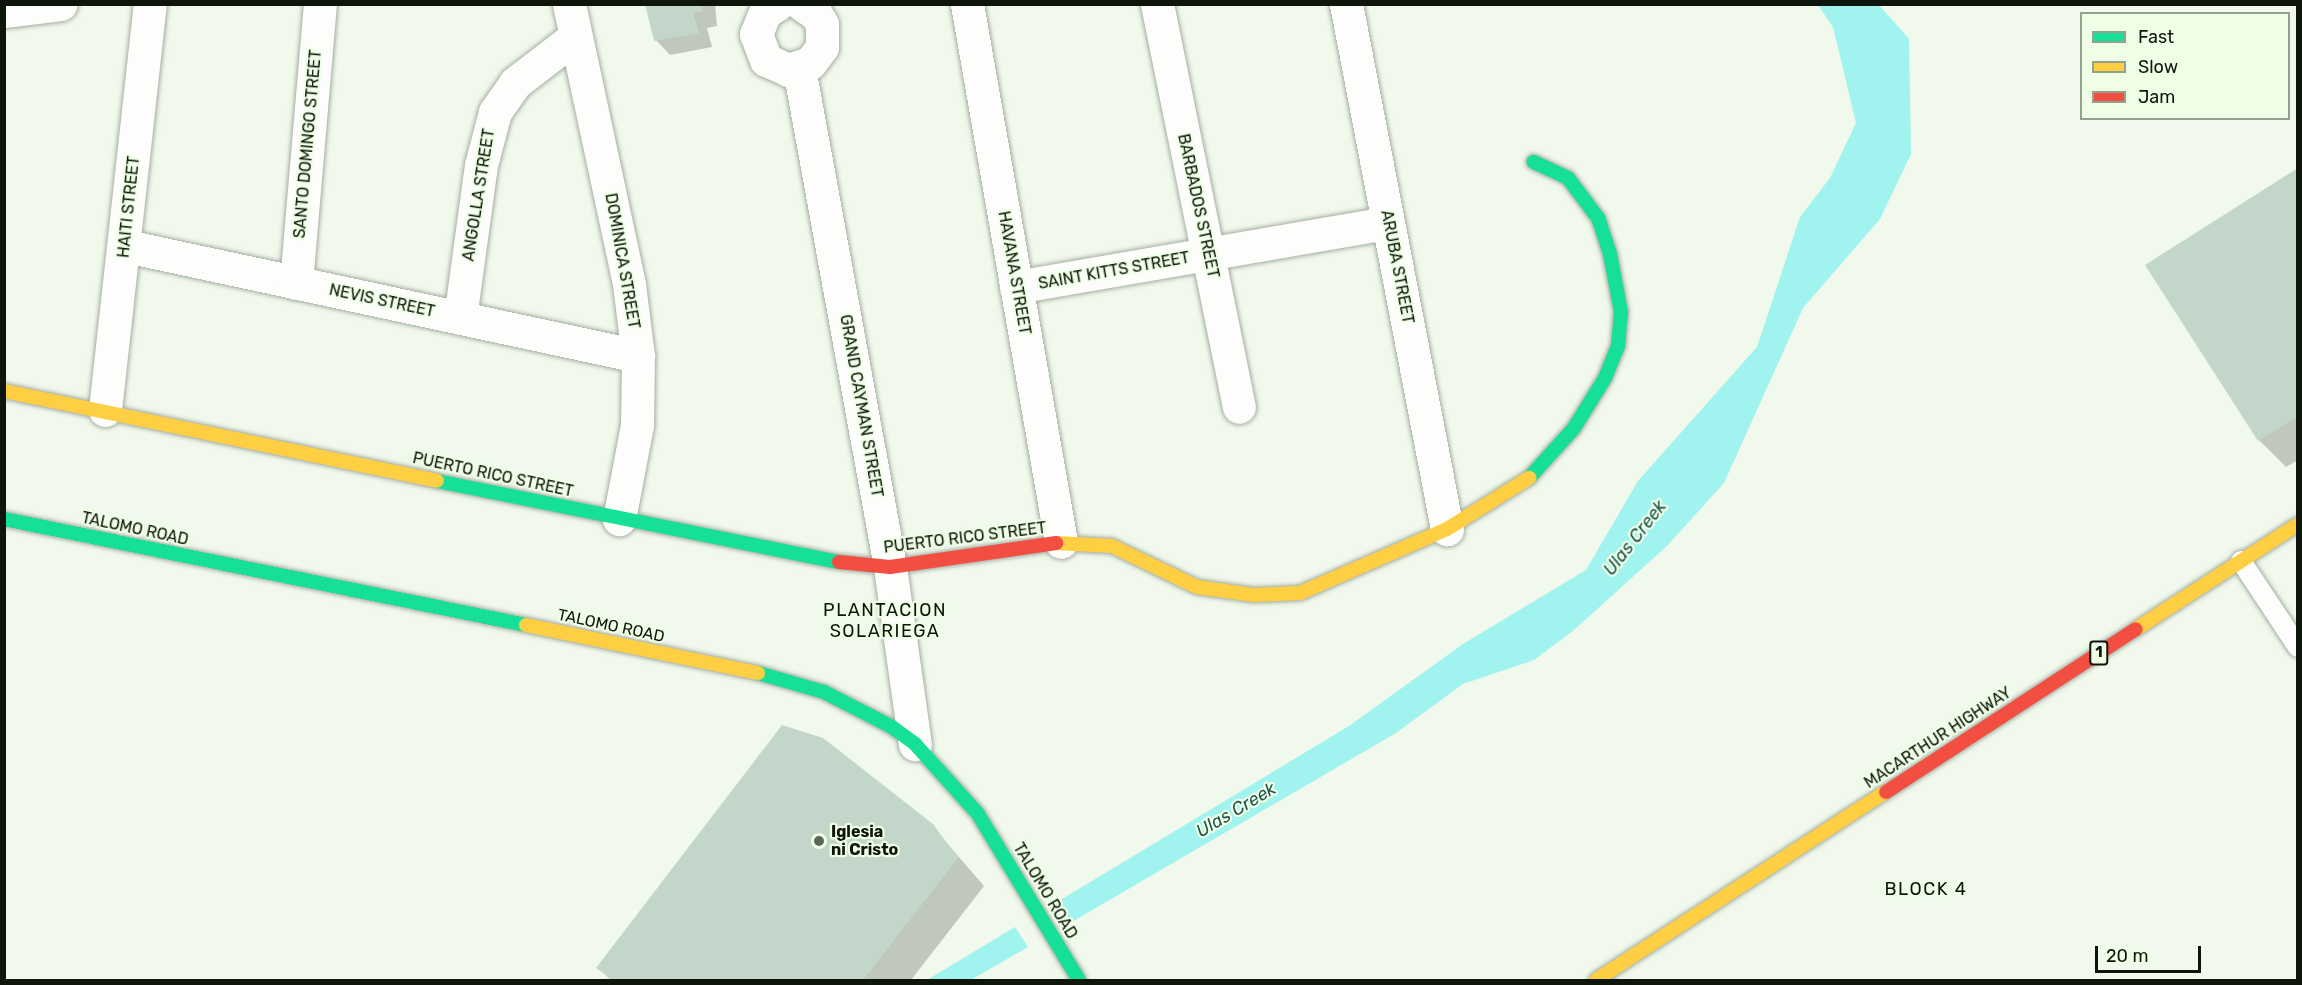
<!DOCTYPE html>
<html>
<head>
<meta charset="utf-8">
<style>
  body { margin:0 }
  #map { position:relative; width:2302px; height:985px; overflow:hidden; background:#f0f9ec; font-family:Rubik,sans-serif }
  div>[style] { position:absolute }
  .water>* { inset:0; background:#a0f3ee }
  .shadow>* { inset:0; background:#0003 }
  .building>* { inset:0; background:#c2d7c9 }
  .roads { filter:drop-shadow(0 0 2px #a6ada2) drop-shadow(0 0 2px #a6ada2) }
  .lane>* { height:20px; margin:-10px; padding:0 10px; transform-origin:10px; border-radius:10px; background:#fdfefc }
  .street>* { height:33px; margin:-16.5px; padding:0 16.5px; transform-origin:16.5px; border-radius:16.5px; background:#fdfefc }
  .fast>* { height:14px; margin:-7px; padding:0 7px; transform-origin:7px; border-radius:7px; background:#16e098 }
  .slow>* { height:14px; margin:-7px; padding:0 7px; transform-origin:7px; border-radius:7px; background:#ffcf43 }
  .jam>* { height:14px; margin:-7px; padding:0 7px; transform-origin:7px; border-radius:7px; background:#f24e42 }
  .dots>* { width:16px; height:16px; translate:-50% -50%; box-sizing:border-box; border:3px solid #eeffe6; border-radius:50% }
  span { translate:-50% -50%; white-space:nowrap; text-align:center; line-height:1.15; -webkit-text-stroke:4.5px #eeffe6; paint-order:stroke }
  .shield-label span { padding:2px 4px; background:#eeffe6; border:2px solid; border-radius:4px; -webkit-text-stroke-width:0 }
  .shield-label { font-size:15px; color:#0e150a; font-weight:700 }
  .street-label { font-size:16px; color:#0e150a }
  .poi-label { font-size:16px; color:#0e150a; font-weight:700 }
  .left { translate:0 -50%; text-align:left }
  .water-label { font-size:18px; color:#225453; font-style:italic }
  .neighbourhood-label { font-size:18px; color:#0e150a; letter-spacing:1.5px }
  .frame { position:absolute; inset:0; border:6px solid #0e150a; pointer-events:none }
  .legend { position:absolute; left:2080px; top:12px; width:210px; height:108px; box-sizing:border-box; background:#eeffe6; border:2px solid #94a18e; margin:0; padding:8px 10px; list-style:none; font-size:18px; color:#0e150a }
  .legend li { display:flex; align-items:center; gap:12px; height:30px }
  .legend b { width:30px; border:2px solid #94a18e }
  .scale { position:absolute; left:2095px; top:946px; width:106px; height:27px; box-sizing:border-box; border:3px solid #0e150a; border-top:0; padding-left:8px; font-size:18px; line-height:21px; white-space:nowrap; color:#0e150a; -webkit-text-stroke:4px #eeffe6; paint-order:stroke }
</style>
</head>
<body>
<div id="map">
  <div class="water">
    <i style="clip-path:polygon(1818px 5px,1879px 5px,1909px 39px,1911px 154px,1880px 219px,1803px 308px,1724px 483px,1667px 546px,1574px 630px,1534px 660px,1463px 684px,1396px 733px,1070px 923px,1057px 902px,1349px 726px,1463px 644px,1586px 570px,1638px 481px,1757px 347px,1800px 217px,1830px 178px,1856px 123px,1833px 27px)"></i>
    <i style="clip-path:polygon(1015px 927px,1028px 947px,971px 980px,927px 980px)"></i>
  </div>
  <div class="shadow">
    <i style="clip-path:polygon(646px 4px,715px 4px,717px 26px,707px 28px,712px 47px,670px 55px,656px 40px)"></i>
    <i style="clip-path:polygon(2298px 170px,2298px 460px,2286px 467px,2259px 440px)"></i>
    <i style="clip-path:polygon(932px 826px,984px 886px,911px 980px,611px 980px,598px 968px)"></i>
  </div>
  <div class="building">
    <i style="clip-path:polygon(645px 4px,702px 4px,703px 12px,693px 13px,699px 33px,654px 41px)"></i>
    <i style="clip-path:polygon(2298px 168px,2298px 416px,2258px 441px,2145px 265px)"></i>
    <i style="clip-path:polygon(782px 725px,823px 738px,933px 824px,958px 858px,863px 980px,613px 980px,596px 968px)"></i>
  </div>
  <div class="roads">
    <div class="lane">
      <i style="left:2241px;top:561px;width:103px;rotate:56.5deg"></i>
    </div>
    <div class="street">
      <i style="left:569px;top:4px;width:286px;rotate:77.9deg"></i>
      <i style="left:629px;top:284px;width:73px;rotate:82.9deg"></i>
      <i style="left:638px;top:356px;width:69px;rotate:90.8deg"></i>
      <i style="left:637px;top:425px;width:96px;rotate:100.8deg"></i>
      <i style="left:778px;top:4px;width:15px;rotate:148deg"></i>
      <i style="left:765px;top:12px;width:24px;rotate:112deg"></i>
      <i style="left:756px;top:34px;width:28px;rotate:69deg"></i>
      <i style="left:766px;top:60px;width:24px;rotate:24deg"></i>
      <i style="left:788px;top:70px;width:23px;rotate:-18deg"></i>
      <i style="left:810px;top:63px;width:20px;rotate:-53deg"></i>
      <i style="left:822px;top:47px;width:23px;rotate:-90deg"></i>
      <i style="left:822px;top:24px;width:12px;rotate:-121deg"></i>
      <i style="left:816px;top:14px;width:18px;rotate:-146deg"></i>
      <i style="left:967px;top:4px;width:546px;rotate:80.09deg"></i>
      <i style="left:1157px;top:4px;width:411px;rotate:78.5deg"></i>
      <i style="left:1346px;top:4px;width:535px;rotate:79.11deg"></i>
      <i style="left:4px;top:11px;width:57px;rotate:-7deg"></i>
      <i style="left:799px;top:68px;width:507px;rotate:79.66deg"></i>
      <i style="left:890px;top:567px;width:179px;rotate:82deg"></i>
      <i style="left:126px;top:246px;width:524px;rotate:12.13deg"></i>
      <i style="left:296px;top:283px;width:280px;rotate:-85.1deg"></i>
      <i style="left:1016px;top:287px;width:377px;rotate:-9.8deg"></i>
      <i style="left:460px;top:318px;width:154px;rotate:-82.2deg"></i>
      <i style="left:481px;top:165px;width:55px;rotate:-75.2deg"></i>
      <i style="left:495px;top:112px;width:35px;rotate:-55deg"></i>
      <i style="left:515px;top:83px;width:76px;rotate:-37.5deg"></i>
      <i style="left:105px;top:410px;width:408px;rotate:-83.7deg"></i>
    </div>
    <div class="fast">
      <i style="left:1529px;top:478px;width:67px;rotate:-48deg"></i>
      <i style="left:1574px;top:428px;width:59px;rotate:-58.2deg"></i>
      <i style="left:1605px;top:378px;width:35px;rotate:-68deg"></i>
      <i style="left:1618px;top:346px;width:34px;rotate:-85deg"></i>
      <i style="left:1621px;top:312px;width:59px;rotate:-100.7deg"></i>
      <i style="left:1610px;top:254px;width:38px;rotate:-108deg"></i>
      <i style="left:1598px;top:218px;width:50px;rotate:-126.9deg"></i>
      <i style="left:1568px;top:178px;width:38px;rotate:-155deg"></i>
      <i style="left:437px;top:481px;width:410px;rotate:11.4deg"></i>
      <i style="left:4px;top:519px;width:533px;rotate:11.48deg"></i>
      <i style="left:758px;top:673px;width:69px;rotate:16.1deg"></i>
      <i style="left:824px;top:692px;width:76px;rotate:27.2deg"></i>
      <i style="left:892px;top:727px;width:29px;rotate:36deg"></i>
      <i style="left:915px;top:744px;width:94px;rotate:48deg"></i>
      <i style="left:978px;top:814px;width:194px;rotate:58.7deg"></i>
    </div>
    <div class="slow">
      <i style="left:4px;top:391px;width:442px;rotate:11.7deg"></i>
      <i style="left:1056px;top:543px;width:56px;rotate:3.1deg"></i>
      <i style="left:1112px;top:546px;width:94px;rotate:25.8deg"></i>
      <i style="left:1197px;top:587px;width:58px;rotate:8deg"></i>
      <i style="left:1254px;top:595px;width:46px;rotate:-2.5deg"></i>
      <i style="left:1300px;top:593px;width:160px;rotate:-23.5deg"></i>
      <i style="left:1447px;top:529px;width:97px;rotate:-31.9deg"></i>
      <i style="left:526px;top:625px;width:237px;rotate:11.7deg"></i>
      <i style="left:2136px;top:629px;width:193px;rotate:-32.9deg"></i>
      <i style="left:1596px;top:980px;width:346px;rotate:-33deg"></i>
    </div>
    <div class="jam">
      <i style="left:839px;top:562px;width:51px;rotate:5.6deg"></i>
      <i style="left:890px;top:567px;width:168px;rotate:-8.2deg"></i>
      <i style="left:1886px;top:792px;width:298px;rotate:-33.1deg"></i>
    </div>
  </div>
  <div class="dots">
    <i style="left:819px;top:841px;background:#5d6559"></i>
  </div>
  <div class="shield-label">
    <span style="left:2099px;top:653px">1</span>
  </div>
  <div class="street-label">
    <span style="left:308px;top:144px;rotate:-85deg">SANTO DOMINGO STREET</span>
    <span style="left:479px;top:195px;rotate:-81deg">ANGOLLA STREET</span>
    <span style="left:1198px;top:206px;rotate:78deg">BARBADOS STREET</span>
    <span style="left:129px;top:207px;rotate:-84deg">HAITI STREET</span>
    <span style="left:622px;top:261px;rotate:80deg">DOMINICA STREET</span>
    <span style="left:1397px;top:267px;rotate:79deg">ARUBA STREET</span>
    <span style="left:1114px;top:271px;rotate:-10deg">SAINT KITTS STREET</span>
    <span style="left:1014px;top:273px;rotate:80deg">HAVANA STREET</span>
    <span style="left:382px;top:301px;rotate:12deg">NEVIS STREET</span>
    <span style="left:861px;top:406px;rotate:80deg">GRAND CAYMAN STREET</span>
    <span style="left:493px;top:475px;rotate:12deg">PUERTO RICO STREET</span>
    <span style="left:135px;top:529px;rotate:12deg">TALOMO ROAD</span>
    <span style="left:965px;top:538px;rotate:-7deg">PUERTO RICO STREET</span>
    <span style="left:611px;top:626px;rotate:12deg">TALOMO ROAD</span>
    <span style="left:1938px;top:738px;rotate:-33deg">MACARTHUR HIGHWAY</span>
    <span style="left:1045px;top:891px;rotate:59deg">TALOMO ROAD</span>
  </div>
  <div class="poi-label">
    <span class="left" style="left:831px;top:841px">Iglesia<br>ni Cristo</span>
  </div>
  <div class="water-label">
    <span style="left:1635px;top:538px;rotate:-52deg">Ulas Creek</span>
    <span style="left:1236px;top:810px;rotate:-31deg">Ulas Creek</span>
  </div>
  <div class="neighbourhood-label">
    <span style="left:885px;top:621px">PLANTACION<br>SOLARIEGA</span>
    <span style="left:1926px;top:889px">BLOCK 4</span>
  </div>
  <div class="frame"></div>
  <ul class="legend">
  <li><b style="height:8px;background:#16e098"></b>Fast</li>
  <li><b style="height:8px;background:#ffcf43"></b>Slow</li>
  <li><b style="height:8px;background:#f24e42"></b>Jam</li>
  </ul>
  <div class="scale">20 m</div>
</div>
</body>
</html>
